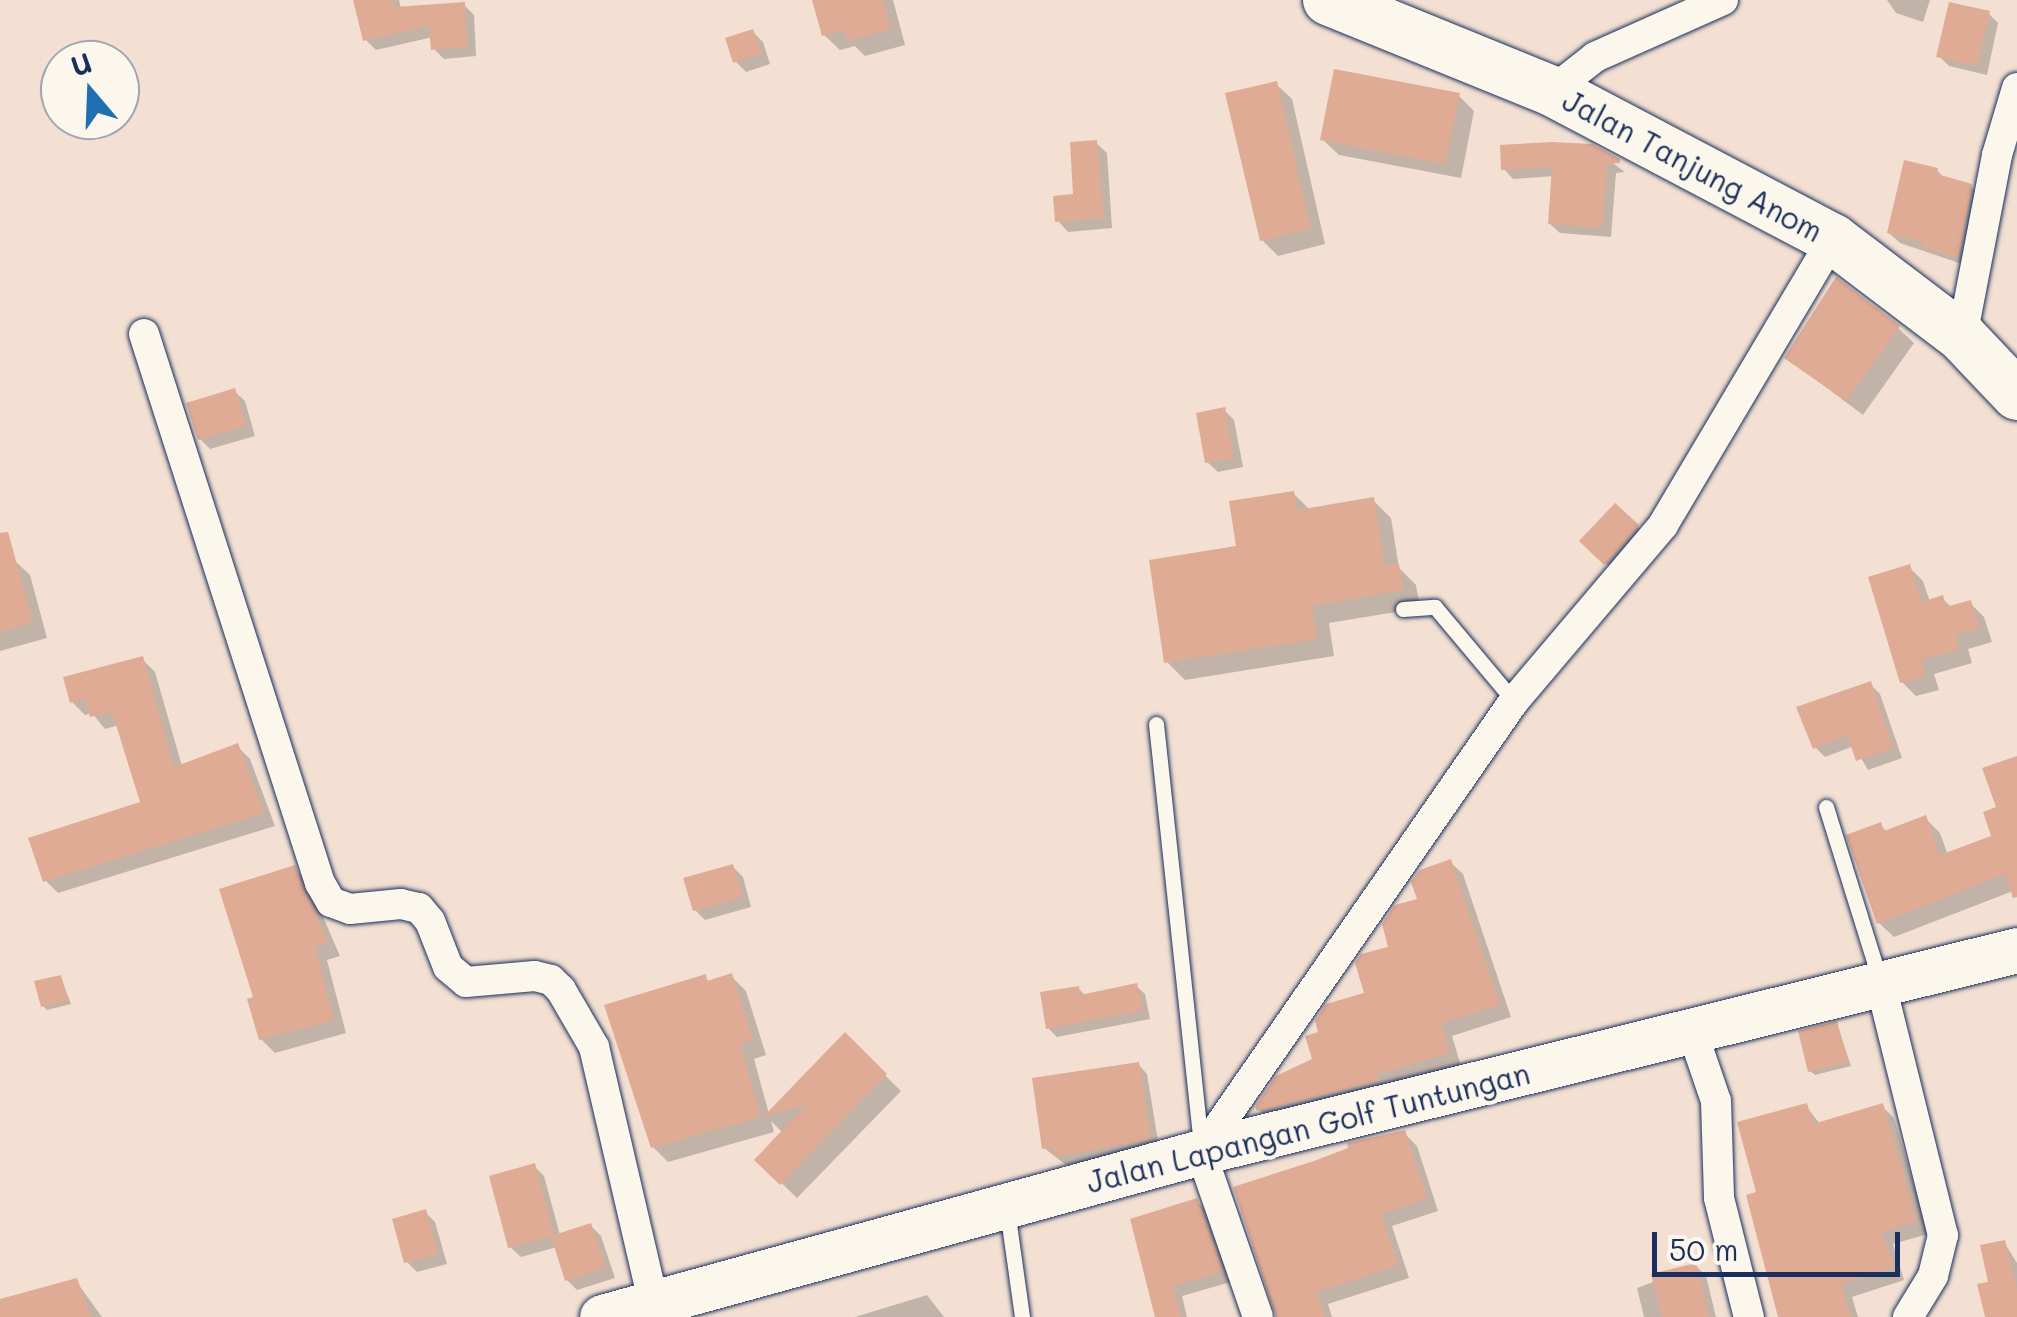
<!DOCTYPE html>
<html>
<head>
<meta charset="utf-8">
<style>
  body { margin:0 }
  #map { position:relative; width:2017px; height:1317px; overflow:hidden; background:#f3e0d2; font-family:Mali,sans-serif }
  div>[style] { position:absolute }
  .shadow>* { inset:0; background:#0003 }
  .building>* { inset:0; background:#e0ab94 }
  .roads { filter:drop-shadow(0 0 2px #1b2f5e) drop-shadow(0 0 2px #1b2f5e) }
  .lane>* { height:15px; margin:-7.5px; padding:0 7.5px; transform-origin:7.5px; border-radius:7.5px; background:#fbf7ec }
  .street>* { height:30px; margin:-15px; padding:0 15px; transform-origin:15px; border-radius:15px; background:#fbf7ec }
  .secondary>* { height:45px; margin:-22.5px; padding:0 22.5px; transform-origin:22.5px; border-radius:22.5px; background:#fbf7ec }
  .primary>* { height:50px; margin:-25px; padding:0 25px; transform-origin:25px; border-radius:25px; background:#fbf7ec }
  span { translate:-50% -50%; white-space:nowrap; text-align:center; line-height:1.15; -webkit-text-stroke:8px #fbf7ec; paint-order:stroke }
  .street-label { font-size:30px; color:#1b2f5e }
  .north { position:absolute; left:40px; top:40px; width:100px; height:100px; box-sizing:border-box; background:#fbf7ec; border:2px solid #a1a7b3; border-radius:50%; rotate:341deg; font-size:28px; font-weight:700; line-height:40px; text-align:center; color:#1b2f5e }
  .north::after { content:''; display:block; margin:auto; width:35px; height:45px; background:#1f6fb2; clip-path:polygon(50% 0,100% 100%,50% 72%,0 100%) }
  .scale { position:absolute; left:1652px; top:1232px; width:248px; height:45px; box-sizing:border-box; border:5px solid #1b2f5e; border-top:0; padding-left:12px; font-size:30px; line-height:35px; white-space:nowrap; color:#1b2f5e; -webkit-text-stroke:8px #fbf7ec; paint-order:stroke }
</style>
</head>
<body>
<div id="map">
  <div class="shadow">
    <i style="clip-path:polygon(356px 0,399px 0,401px 9px,464px 5px,474px 15px,476px 56px,444px 59px,434px 49px,433px 37px,376px 50px,366px 40px)"></i>
    <i style="clip-path:polygon(827px 0,893px 0,905px 45px,865px 56px,855px 46px,840px 50px,824px 35px)"></i>
    <i style="clip-path:polygon(1887px 0,1930px 0,1923px 22px,1896px 13px)"></i>
    <i style="clip-path:polygon(1988px 13px,1998px 23px,1987px 75px,1949px 66px,1939px 56px)"></i>
    <i style="clip-path:polygon(753px 32px,763px 42px,770px 64px,746px 72px,736px 62px)"></i>
    <i style="clip-path:polygon(1276px 84px,1292px 99px,1325px 244px,1278px 256px,1262px 240px)"></i>
    <i style="clip-path:polygon(1458px 95px,1474px 111px,1461px 178px,1339px 155px,1323px 140px)"></i>
    <i style="clip-path:polygon(1096px 143px,1107px 153px,1112px 228px,1068px 232px,1058px 221px,1075px 197px)"></i>
    <i style="clip-path:polygon(1591px 147px,1625px 172px,1616px 173px,1611px 237px,1560px 233px,1550px 224px,1554px 176px,1513px 179px,1504px 169px)"></i>
    <i style="clip-path:polygon(1937px 170px,1946px 180px,1971px 186px,1981px 197px,1968px 266px,1900px 243px,1889px 233px)"></i>
    <i style="clip-path:polygon(1898px 328px,1914px 343px,1863px 415px,1787px 358px)"></i>
    <i style="clip-path:polygon(234px 391px,245px 401px,255px 436px,210px 449px,200px 439px)"></i>
    <i style="clip-path:polygon(1224px 410px,1234px 420px,1243px 467px,1218px 472px,1207px 462px)"></i>
    <i style="clip-path:polygon(1293px 493px,1310px 510px,1373px 500px,1391px 518px,1399px 568px,1416px 585px,1420px 608px,1329px 623px,1334px 656px,1185px 680px,1167px 662px,1239px 548px)"></i>
    <i style="clip-path:polygon(1615px 506px,1647px 536px,1616px 573px,1582px 541px)"></i>
    <i style="clip-path:polygon(14px 560px,30px 575px,47px 638px,0 651px,0 564px)"></i>
    <i style="clip-path:polygon(1909px 567px,1923px 581px,1930px 602px,1942px 598px,1952px 608px,1970px 603px,1984px 617px,1992px 642px,1968px 649px,1972px 663px,1934px 674px,1939px 690px,1916px 696px,1902px 682px)"></i>
    <i style="clip-path:polygon(142px 659px,155px 672px,182px 766px,237px 746px,250px 759px,275px 826px,58px 893px,45px 880px,143px 803px,119px 725px,105px 729px,92px 713px,85px 715px,72px 702px)"></i>
    <i style="clip-path:polygon(1870px 684px,1880px 694px,1902px 758px,1868px 770px,1854px 746px,1825px 757px,1815px 747px)"></i>
    <i style="clip-path:polygon(2017px 763px,2017px 895px,2013px 891px,1894px 937px,1879px 923px,1880px 825px,1887px 832px,1925px 818px,1940px 833px,1948px 855px,1994px 838px,1999px 809px)"></i>
    <i style="clip-path:polygon(1450px 862px,1463px 874px,1511px 1017px,1452px 1036px,1461px 1066px,1272px 1122px,1259px 1110px,1315px 1060px,1321px 1034px,1367px 994px,1420px 900px)"></i>
    <i style="clip-path:polygon(733px 867px,743px 877px,751px 907px,705px 920px,695px 910px)"></i>
    <i style="clip-path:polygon(294px 868px,308px 882px,340px 956px,327px 960px,346px 1033px,275px 1053px,261px 1039px,256px 999px)"></i>
    <i style="clip-path:polygon(731px 976px,746px 991px,766px 1055px,754px 1059px,769px 1114px,845px 1036px,901px 1091px,797px 1198px,758px 1160px,783px 1133px,771px 1121px,774px 1132px,668px 1162px,653px 1147px,705px 977px,710px 983px)"></i>
    <i style="clip-path:polygon(61px 978px,71px 1004px,47px 1010px,43px 1006px)"></i>
    <i style="clip-path:polygon(1136px 986px,1145px 994px,1150px 1019px,1057px 1037px,1048px 1028px,1078px 988px,1086px 996px)"></i>
    <i style="clip-path:polygon(1837px 1024px,1851px 1066px,1815px 1075px,1810px 1071px)"></i>
    <i style="clip-path:polygon(1138px 1064px,1147px 1074px,1159px 1147px,1066px 1165px,1044px 1148px)"></i>
    <i style="clip-path:polygon(1806px 1106px,1820px 1124px,1882px 1106px,1894px 1118px,1928px 1234px,1893px 1244px,1904px 1280px,1852px 1297px,1858px 1317px,1782px 1317px,1759px 1194px)"></i>
    <i style="clip-path:polygon(1404px 1133px,1417px 1146px,1438px 1211px,1392px 1226px,1409px 1278px,1328px 1304px,1332px 1317px,1277px 1317px)"></i>
    <i style="clip-path:polygon(534px 1166px,544px 1176px,560px 1235px,591px 1226px,601px 1236px,615px 1278px,577px 1290px,567px 1280px,557px 1247px,521px 1257px,510px 1247px)"></i>
    <i style="clip-path:polygon(1196px 1201px,1207px 1211px,1231px 1282px,1182px 1296px,1187px 1317px,1158px 1317px)"></i>
    <i style="clip-path:polygon(425px 1212px,435px 1222px,447px 1264px,417px 1272px,407px 1262px)"></i>
    <i style="clip-path:polygon(2004px 1242px,2017px 1263px,2017px 1317px,1987px 1317px,1991px 1283px)"></i>
    <i style="clip-path:polygon(1696px 1266px,1706px 1276px,1716px 1317px,1644px 1317px,1637px 1288px)"></i>
    <i style="clip-path:polygon(76px 1281px,102px 1317px,0 1317px,0 1302px)"></i>
    <i style="clip-path:polygon(927px 1295px,944px 1317px,855px 1317px)"></i>
  </div>
  <div class="building">
    <i style="clip-path:polygon(353px 0,393px 0,395px 7px,465px 2px,467px 47px,431px 50px,429px 26px,363px 41px)"></i>
    <i style="clip-path:polygon(812px 0,883px 0,891px 29px,847px 41px,844px 30px,822px 36px)"></i>
    <i style="clip-path:polygon(1949px 2px,1990px 11px,1977px 66px,1936px 57px)"></i>
    <i style="clip-path:polygon(753px 29px,762px 53px,733px 63px,725px 38px)"></i>
    <i style="clip-path:polygon(1334px 69px,1460px 93px,1445px 164px,1320px 140px)"></i>
    <i style="clip-path:polygon(1277px 81px,1311px 229px,1260px 241px,1225px 93px)"></i>
    <i style="clip-path:polygon(1097px 140px,1104px 218px,1055px 222px,1053px 196px,1073px 194px,1070px 142px)"></i>
    <i style="clip-path:polygon(1552px 142px,1592px 144px,1620px 159px,1620px 163px,1607px 164px,1602px 228px,1548px 224px,1552px 167px,1501px 170px,1500px 145px)"></i>
    <i style="clip-path:polygon(1904px 160px,1938px 168px,1937px 174px,1972px 184px,1958px 258px,1922px 247px,1923px 242px,1887px 233px)"></i>
    <i style="clip-path:polygon(1836px 277px,1900px 326px,1846px 401px,1784px 358px)"></i>
    <i style="clip-path:polygon(235px 388px,246px 426px,198px 440px,186px 403px)"></i>
    <i style="clip-path:polygon(1225px 407px,1234px 458px,1205px 463px,1196px 413px)"></i>
    <i style="clip-path:polygon(1294px 491px,1297px 510px,1374px 497px,1385px 566px,1399px 564px,1404px 590px,1312px 606px,1317px 639px,1164px 663px,1149px 560px,1236px 546px,1229px 501px)"></i>
    <i style="clip-path:polygon(1615px 503px,1639px 525px,1604px 565px,1579px 541px)"></i>
    <i style="clip-path:polygon(8px 532px,33px 622px,0 632px,0 533px)"></i>
    <i style="clip-path:polygon(1910px 564px,1921px 602px,1943px 595px,1946px 607px,1971px 600px,1979px 628px,1955px 635px,1959px 649px,1921px 660px,1926px 676px,1900px 683px,1868px 577px)"></i>
    <i style="clip-path:polygon(143px 656px,174px 767px,238px 743px,264px 813px,43px 882px,28px 838px,140px 802px,112px 712px,90px 717px,85px 699px,70px 703px,63px 677px)"></i>
    <i style="clip-path:polygon(1871px 681px,1893px 748px,1856px 761px,1847px 735px,1813px 749px,1796px 707px)"></i>
    <i style="clip-path:polygon(2017px 756px,2017px 897px,2013px 898px,2005px 874px,1877px 924px,1846px 835px,1881px 822px,1884px 831px,1926px 815px,1940px 855px,1991px 836px,1983px 812px,1996px 807px,1982px 768px)"></i>
    <i style="clip-path:polygon(1451px 859px,1500px 1005px,1441px 1023px,1450px 1053px,1377px 1074px,1379px 1081px,1257px 1111px,1255px 1107px,1276px 1076px,1312px 1059px,1305px 1036px,1318px 1032px,1315px 1021px,1326px 1004px,1364px 993px,1355px 963px,1361px 954px,1388px 947px,1382px 924px,1395px 905px,1417px 899px,1411px 882px,1420px 870px)"></i>
    <i style="clip-path:polygon(733px 864px,743px 897px,693px 911px,683px 878px)"></i>
    <i style="clip-path:polygon(295px 865px,328px 942px,315px 946px,334px 1020px,259px 1040px,247px 999px,253px 997px,219px 889px)"></i>
    <i style="clip-path:polygon(732px 973px,753px 1040px,740px 1044px,761px 1117px,651px 1148px,604px 1005px,706px 974px,707px 981px)"></i>
    <i style="clip-path:polygon(61px 975px,68px 1000px,41px 1007px,34px 981px)"></i>
    <i style="clip-path:polygon(1137px 983px,1143px 1010px,1046px 1029px,1040px 992px,1079px 986px,1080px 995px)"></i>
    <i style="clip-path:polygon(1837px 1021px,1848px 1062px,1808px 1072px,1798px 1031px)"></i>
    <i style="clip-path:polygon(845px 1032px,887px 1074px,780px 1185px,754px 1160px,807px 1104px,763px 1117px)"></i>
    <i style="clip-path:polygon(1139px 1062px,1151px 1139px,1055px 1157px,1053px 1147px,1042px 1149px,1032px 1078px)"></i>
    <i style="clip-path:polygon(1807px 1103px,1813px 1124px,1883px 1103px,1917px 1221px,1882px 1232px,1894px 1267px,1841px 1284px,1851px 1317px,1778px 1317px,1746px 1195px,1756px 1192px,1737px 1122px)"></i>
    <i style="clip-path:polygon(1405px 1130px,1427px 1199px,1381px 1214px,1398px 1265px,1317px 1292px,1325px 1317px,1276px 1317px,1233px 1187px,1314px 1161px,1348px 1148px,1347px 1143px)"></i>
    <i style="clip-path:polygon(535px 1163px,554px 1235px,591px 1223px,606px 1268px,565px 1281px,551px 1236px,508px 1248px,489px 1176px)"></i>
    <i style="clip-path:polygon(1197px 1198px,1223px 1272px,1173px 1286px,1181px 1317px,1155px 1317px,1130px 1219px)"></i>
    <i style="clip-path:polygon(426px 1209px,438px 1254px,404px 1263px,392px 1219px)"></i>
    <i style="clip-path:polygon(2005px 1240px,2017px 1290px,2017px 1317px,1985px 1317px,1977px 1284px,1988px 1282px,1980px 1245px)"></i>
    <i style="clip-path:polygon(1696px 1263px,1709px 1317px,1662px 1317px,1651px 1274px)"></i>
    <i style="clip-path:polygon(77px 1278px,91px 1317px,0 1317px,0 1299px)"></i>
  </div>
  <div class="roads">
    <div class="lane">
      <i style="left:1403px;top:609px;width:32px;rotate:-4deg"></i>
      <i style="left:1435px;top:607px;width:123px;rotate:50deg"></i>
      <i style="left:1156px;top:724px;width:426px;rotate:83.9deg"></i>
      <i style="left:1826px;top:807px;width:181px;rotate:72.7deg"></i>
      <i style="left:1007px;top:1210px;width:108px;rotate:82deg"></i>
    </div>
    <div class="street">
      <i style="left:1552px;top:91px;width:55px;rotate:-38.3deg"></i>
      <i style="left:1595px;top:57px;width:140px;rotate:-24deg"></i>
      <i style="left:144px;top:334px;width:577px;rotate:72.23deg"></i>
      <i style="left:320px;top:883px;width:22px;rotate:60deg"></i>
      <i style="left:331px;top:902px;width:20px;rotate:20deg"></i>
      <i style="left:350px;top:909px;width:51px;rotate:-5.6deg"></i>
      <i style="left:401px;top:904px;width:18px;rotate:13deg"></i>
      <i style="left:419px;top:908px;width:17px;rotate:50deg"></i>
      <i style="left:430px;top:921px;width:49px;rotate:68.6deg"></i>
      <i style="left:448px;top:967px;width:23px;rotate:40deg"></i>
      <i style="left:466px;top:982px;width:69px;rotate:-5deg"></i>
      <i style="left:535px;top:976px;width:16px;rotate:14deg"></i>
      <i style="left:551px;top:980px;width:14px;rotate:45deg"></i>
      <i style="left:561px;top:990px;width:66px;rotate:59.9deg"></i>
      <i style="left:594px;top:1047px;width:264px;rotate:76.9deg"></i>
      <i style="left:1962px;top:337px;width:185px;rotate:-79.1deg"></i>
      <i style="left:1997px;top:155px;width:70px;rotate:-73.4deg"></i>
      <i style="left:1880px;top:981px;width:262px;rotate:76.1deg"></i>
      <i style="left:1943px;top:1235px;width:42px;rotate:103.7deg"></i>
      <i style="left:1933px;top:1276px;width:48px;rotate:121.4deg"></i>
      <i style="left:1692px;top:1031px;width:74px;rotate:71.1deg"></i>
      <i style="left:1716px;top:1101px;width:97px;rotate:88.2deg"></i>
      <i style="left:1719px;top:1198px;width:123px;rotate:75.9deg"></i>
      <i style="left:1258px;top:1317px;width:175px;rotate:-109.1deg"></i>
      <i style="left:1201px;top:1152px;width:549px;rotate:-55.24deg"></i>
      <i style="left:1514px;top:701px;width:231px;rotate:-49.7deg"></i>
      <i style="left:1663px;top:525px;width:333px;rotate:-59.3deg"></i>
    </div>
    <div class="secondary">
      <i style="left:602px;top:1317px;width:621px;rotate:-15.4deg"></i>
      <i style="left:1201px;top:1152px;width:841px;rotate:-13.9deg"></i>
    </div>
    <div class="primary">
      <i style="left:1328px;top:0;width:242px;rotate:22.1deg"></i>
      <i style="left:1552px;top:91px;width:318px;rotate:27.8deg"></i>
      <i style="left:1833px;top:239px;width:162px;rotate:37.2deg"></i>
      <i style="left:1962px;top:337px;width:80px;rotate:46.5deg"></i>
    </div>
  </div>
  <div class="street-label">
    <span style="left:1693px;top:165px;rotate:28deg">Jalan Tanjung Anom</span>
    <span style="left:1308px;top:1127px;rotate:-14deg">Jalan Lapangan Golf Tuntungan</span>
  </div>
  <div class="north">U</div>
  <div class="scale">50 m</div>
</div>
</body>
</html>
